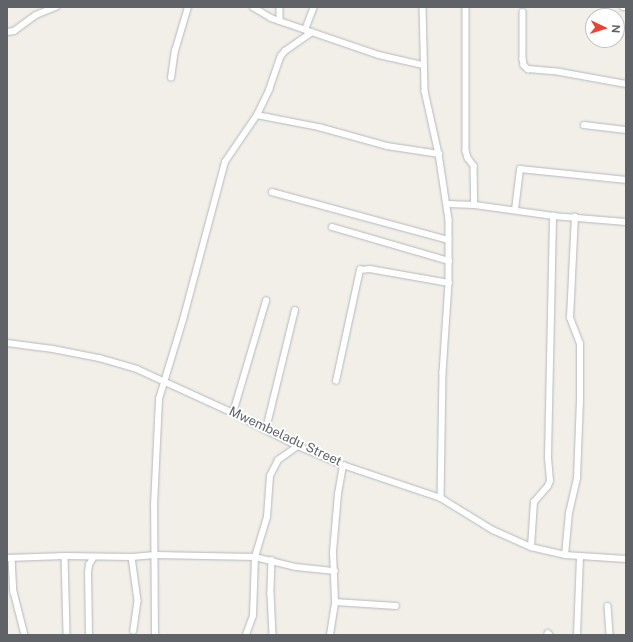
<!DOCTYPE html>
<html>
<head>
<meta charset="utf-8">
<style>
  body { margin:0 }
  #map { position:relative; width:633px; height:642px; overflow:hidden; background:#f1efe8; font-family:"Public Sans",sans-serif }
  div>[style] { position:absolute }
  .roads { filter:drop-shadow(0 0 1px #b5b8bc) drop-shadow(0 0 1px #b5b8bc) }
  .minor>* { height:5.5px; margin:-2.75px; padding:0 2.75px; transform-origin:2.75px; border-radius:2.75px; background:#fff }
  span { translate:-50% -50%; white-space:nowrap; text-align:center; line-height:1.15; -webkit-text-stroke:3.5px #fff; paint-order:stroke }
  .street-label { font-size:13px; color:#5f6368 }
  .frame { position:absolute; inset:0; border:8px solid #5f6368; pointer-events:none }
  .north { position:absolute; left:585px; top:8px; width:40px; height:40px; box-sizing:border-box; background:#fff; border:1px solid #bfc1c3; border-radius:50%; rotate:94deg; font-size:11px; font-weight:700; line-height:16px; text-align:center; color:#5f6368 }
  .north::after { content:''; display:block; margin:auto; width:14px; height:18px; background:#ea4335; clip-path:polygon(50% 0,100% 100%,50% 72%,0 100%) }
</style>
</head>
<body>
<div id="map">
  <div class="roads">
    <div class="minor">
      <i style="left:253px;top:7px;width:21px;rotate:31deg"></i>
      <i style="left:271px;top:18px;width:114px;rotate:18.9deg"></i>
      <i style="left:379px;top:55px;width:45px;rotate:12.8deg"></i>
      <i style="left:280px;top:7px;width:14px;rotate:90deg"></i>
      <i style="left:423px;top:7px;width:84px;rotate:88.6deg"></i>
      <i style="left:425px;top:91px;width:65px;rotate:77.5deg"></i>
      <i style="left:439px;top:154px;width:67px;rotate:81.4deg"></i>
      <i style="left:449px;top:220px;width:63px;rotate:90deg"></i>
      <i style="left:449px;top:283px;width:90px;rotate:93.8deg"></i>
      <i style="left:443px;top:373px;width:125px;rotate:90.9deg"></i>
      <i style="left:466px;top:7px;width:144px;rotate:90deg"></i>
      <i style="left:466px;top:151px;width:7px;rotate:74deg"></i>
      <i style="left:468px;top:158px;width:10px;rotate:53deg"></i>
      <i style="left:474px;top:166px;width:39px;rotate:89deg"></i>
      <i style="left:623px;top:7px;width:3px"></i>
      <i style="left:523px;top:12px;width:47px;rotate:90deg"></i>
      <i style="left:523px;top:59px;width:6px;rotate:81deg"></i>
      <i style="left:524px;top:65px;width:6px;rotate:45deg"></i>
      <i style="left:528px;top:69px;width:32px;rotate:5deg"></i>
      <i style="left:560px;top:72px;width:67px;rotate:10.3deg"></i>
      <i style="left:305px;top:30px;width:25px;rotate:-69deg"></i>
      <i style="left:7px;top:32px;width:7px;rotate:-8deg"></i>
      <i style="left:14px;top:31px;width:27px;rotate:-36deg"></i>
      <i style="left:36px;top:15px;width:22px;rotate:-22deg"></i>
      <i style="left:171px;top:78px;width:27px;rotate:-82deg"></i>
      <i style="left:175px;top:51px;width:46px;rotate:-73.5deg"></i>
      <i style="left:257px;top:115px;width:63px;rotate:11deg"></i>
      <i style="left:319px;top:127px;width:71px;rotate:15.6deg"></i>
      <i style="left:387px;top:146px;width:53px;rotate:8.7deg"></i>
      <i style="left:584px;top:125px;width:42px;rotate:6.8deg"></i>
      <i style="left:272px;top:192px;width:183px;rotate:15.2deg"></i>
      <i style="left:448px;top:204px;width:27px;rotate:2deg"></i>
      <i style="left:475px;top:205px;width:79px;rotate:8deg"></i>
      <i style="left:553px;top:216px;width:73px;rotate:4.7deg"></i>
      <i style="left:515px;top:210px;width:41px;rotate:-83deg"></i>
      <i style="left:520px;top:169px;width:107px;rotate:5.9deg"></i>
      <i style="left:332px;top:227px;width:122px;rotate:16.2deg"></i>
      <i style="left:7px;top:343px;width:46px;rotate:7.4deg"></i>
      <i style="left:53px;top:349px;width:47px;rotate:11.1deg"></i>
      <i style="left:99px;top:358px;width:40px;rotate:16deg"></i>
      <i style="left:137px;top:369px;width:106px;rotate:24.6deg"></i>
      <i style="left:233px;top:413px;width:73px;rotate:26.9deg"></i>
      <i style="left:298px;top:446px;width:49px;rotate:22.9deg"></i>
      <i style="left:343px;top:465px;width:103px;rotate:18.6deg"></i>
      <i style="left:441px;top:498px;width:61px;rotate:31.6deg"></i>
      <i style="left:493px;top:530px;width:42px;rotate:24.1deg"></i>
      <i style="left:531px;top:547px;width:35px;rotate:13deg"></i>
      <i style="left:565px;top:555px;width:61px;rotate:3.8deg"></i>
      <i style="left:336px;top:381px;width:114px;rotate:-77.8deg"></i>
      <i style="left:360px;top:270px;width:10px;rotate:-6deg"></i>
      <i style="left:370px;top:269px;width:80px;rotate:10deg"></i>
      <i style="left:233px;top:413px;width:117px;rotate:-73.6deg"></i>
      <i style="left:266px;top:429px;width:122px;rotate:-76.3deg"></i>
      <i style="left:531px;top:547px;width:45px;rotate:-86.2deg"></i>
      <i style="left:534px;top:502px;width:21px;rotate:-49deg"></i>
      <i style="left:548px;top:486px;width:5px;rotate:-68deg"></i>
      <i style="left:550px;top:481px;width:24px;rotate:-95deg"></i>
      <i style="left:548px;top:457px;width:241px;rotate:-88.8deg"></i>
      <i style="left:565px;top:555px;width:42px;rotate:-84.6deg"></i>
      <i style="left:569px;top:513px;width:36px;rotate:-77deg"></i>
      <i style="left:577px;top:478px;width:78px;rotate:-87.8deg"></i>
      <i style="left:580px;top:400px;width:56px;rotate:-90deg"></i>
      <i style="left:580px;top:344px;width:28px;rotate:-111deg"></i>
      <i style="left:570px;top:318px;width:101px;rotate:-87.2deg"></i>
      <i style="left:65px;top:556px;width:79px;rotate:88.5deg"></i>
      <i style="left:132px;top:557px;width:44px;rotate:82.2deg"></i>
      <i style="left:138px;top:601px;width:30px;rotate:98deg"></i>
      <i style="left:7px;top:558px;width:58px;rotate:-2deg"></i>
      <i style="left:65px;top:556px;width:67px;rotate:0.9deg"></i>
      <i style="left:132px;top:557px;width:23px;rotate:-5deg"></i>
      <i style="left:155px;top:555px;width:100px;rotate:1.1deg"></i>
      <i style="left:255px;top:557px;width:42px;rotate:13.7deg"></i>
      <i style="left:296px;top:567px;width:39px;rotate:6deg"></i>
      <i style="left:12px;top:558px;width:34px;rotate:87deg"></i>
      <i style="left:14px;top:592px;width:44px;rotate:75.7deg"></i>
      <i style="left:272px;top:560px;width:34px;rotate:92deg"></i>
      <i style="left:271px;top:594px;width:41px;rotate:87.2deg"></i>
      <i style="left:335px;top:602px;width:61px;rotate:3.8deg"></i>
      <i style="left:608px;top:606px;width:29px;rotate:86deg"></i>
      <i style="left:548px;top:633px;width:3px;rotate:45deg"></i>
      <i style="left:89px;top:635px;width:62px;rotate:-90.9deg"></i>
      <i style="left:88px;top:573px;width:8px;rotate:-83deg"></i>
      <i style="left:89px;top:565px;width:8px;rotate:-60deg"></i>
      <i style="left:155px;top:635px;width:129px;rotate:-90.4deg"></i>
      <i style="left:154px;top:506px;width:107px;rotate:-87.3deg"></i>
      <i style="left:159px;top:399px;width:83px;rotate:-73.1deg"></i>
      <i style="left:183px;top:320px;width:163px;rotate:-75.1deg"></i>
      <i style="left:225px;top:162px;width:57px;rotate:-55.8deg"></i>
      <i style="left:257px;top:115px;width:28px;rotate:-64deg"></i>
      <i style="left:269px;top:90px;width:36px;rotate:-71deg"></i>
      <i style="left:281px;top:56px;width:6px;rotate:-51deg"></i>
      <i style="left:285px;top:51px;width:33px;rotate:-35deg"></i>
      <i style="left:246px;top:635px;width:20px;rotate:-70deg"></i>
      <i style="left:253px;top:616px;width:59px;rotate:-88.1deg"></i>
      <i style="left:255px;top:557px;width:42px;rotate:-73.3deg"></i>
      <i style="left:267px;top:517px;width:41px;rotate:-85.8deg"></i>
      <i style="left:270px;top:476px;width:18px;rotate:-63deg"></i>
      <i style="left:278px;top:460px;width:24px;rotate:-35deg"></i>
      <i style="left:330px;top:635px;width:33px;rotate:-81deg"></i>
      <i style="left:335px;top:602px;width:50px;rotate:-92.3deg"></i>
      <i style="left:333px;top:552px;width:58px;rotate:-85.1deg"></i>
      <i style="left:338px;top:494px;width:29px;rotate:-80deg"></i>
      <i style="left:577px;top:635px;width:78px;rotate:-87.8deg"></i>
    </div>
  </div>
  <div class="street-label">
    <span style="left:285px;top:437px;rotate:25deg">Mwembeladu Street</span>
  </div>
  <div class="frame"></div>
  <div class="north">N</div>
</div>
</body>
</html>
